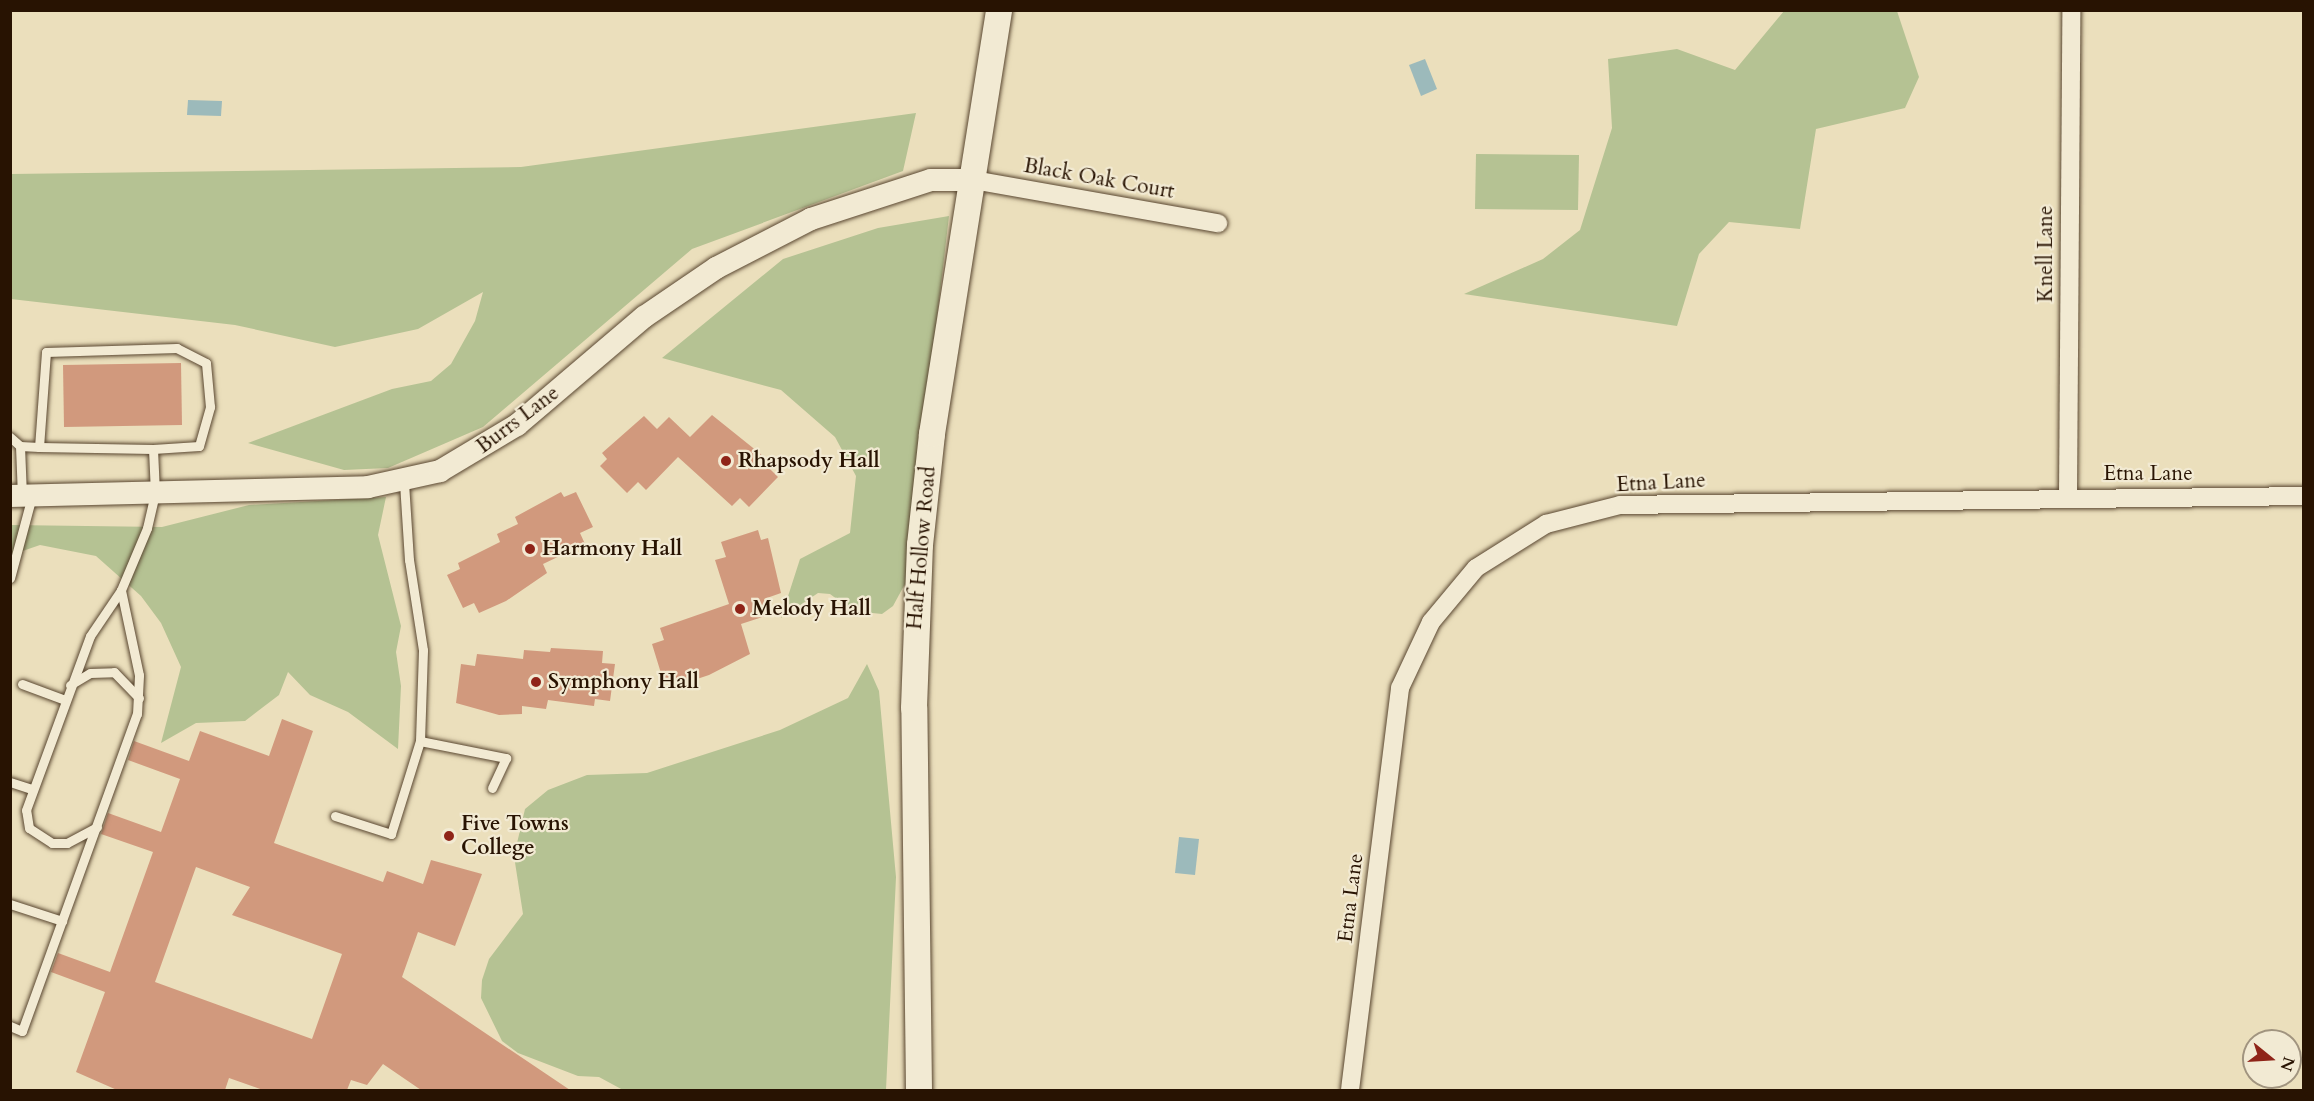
<!DOCTYPE html>
<html>
<head>
<meta charset="utf-8">
<style>
  body { margin:0 }
  #map { position:relative; width:2314px; height:1101px; overflow:hidden; background:#ebdfbc; font-family:Cardo,serif }
  div>[style] { position:absolute }
  .green>* { inset:0; background:#b5c293 }
  .water>* { inset:0; background:#9cbabb }
  .building>* { inset:0; background:#d1997d }
  .roads { filter:drop-shadow(0 0 2px #594630) drop-shadow(0 0 2px #594630) }
  .service>* { height:9px; margin:-4.5px; padding:0 4.5px; transform-origin:4.5px; border-radius:4.5px; background:#f2ead3 }
  .minor>* { height:18px; margin:-9px; padding:0 9px; transform-origin:9px; border-radius:9px; background:#f2ead3 }
  .tertiary>* { height:22px; margin:-11px; padding:0 11px; transform-origin:11px; border-radius:11px; background:#f2ead3 }
  .secondary>* { height:26px; margin:-13px; padding:0 13px; transform-origin:13px; border-radius:13px; background:#f2ead3 }
  .dots>* { width:16px; height:16px; translate:-50% -50%; box-sizing:border-box; border:3px solid #f2ead3; border-radius:50% }
  span { translate:-50% -50%; white-space:nowrap; text-align:center; line-height:1.15; -webkit-text-stroke:4.5px #f2ead3; paint-order:stroke }
  .street-label { font-size:21px; color:#281302 }
  .poi-label { font-size:21px; color:#281302; font-weight:700 }
  .left { translate:0 -50%; text-align:left }
  .frame { position:absolute; inset:0; border:12px solid #281302; pointer-events:none }
  .north { position:absolute; left:2242px; top:1029px; width:60px; height:60px; box-sizing:border-box; background:#f2ead3; border:2px solid #a1947f; border-radius:50%; rotate:108deg; font-size:16px; font-weight:700; line-height:24px; text-align:center; color:#281302 }
  .north::after { content:''; display:block; margin:auto; width:21px; height:27px; background:#8f2418; clip-path:polygon(50% 0,100% 100%,50% 72%,0 100%) }
</style>
</head>
<body>
<div id="map">
  <div class="green">
    <i style="clip-path:polygon(1784px 11px,1897px 11px,1919px 77px,1905px 108px,1816px 129px,1800px 229px,1729px 222px,1699px 254px,1677px 326px,1464px 294px,1543px 259px,1580px 230px,1612px 128px,1608px 59px,1677px 49px,1735px 70px)"></i>
    <i style="clip-path:polygon(916px 113px,903px 171px,692px 249px,483px 427px,388px 468px,344px 470px,248px 443px,392px 389px,431px 381px,451px 364px,475px 321px,483px 292px,418px 329px,335px 347px,235px 325px,11px 299px,11px 174px,521px 167px)"></i>
    <i style="clip-path:polygon(1476px 154px,1579px 155px,1578px 210px,1475px 209px)"></i>
    <i style="clip-path:polygon(949px 216px,906px 582px,893px 606px,882px 614px,853px 611px,830px 594px,818px 593px,781px 618px,800px 559px,850px 533px,856px 476px,835px 437px,781px 390px,662px 358px,783px 259px,878px 228px)"></i>
    <i style="clip-path:polygon(386px 497px,378px 535px,401px 626px,396px 652px,401px 686px,398px 749px,348px 712px,310px 695px,288px 672px,279px 695px,245px 721px,196px 723px,161px 743px,181px 667px,161px 623px,141px 596px,96px 556px,40px 545px,11px 555px,11px 525px,162px 527px,249px 505px)"></i>
    <i style="clip-path:polygon(867px 664px,879px 691px,896px 877px,886px 1090px,623px 1090px,599px 1077px,578px 1076px,518px 1053px,502px 1041px,481px 998px,482px 980px,489px 959px,523px 914px,514px 856px,525px 809px,548px 790px,587px 775px,647px 773px,780px 730px,848px 698px)"></i>
  </div>
  <div class="water">
    <i style="clip-path:polygon(1425px 59px,1437px 89px,1421px 96px,1409px 65px)"></i>
    <i style="clip-path:polygon(188px 100px,222px 101px,221px 116px,187px 115px)"></i>
    <i style="clip-path:polygon(1179px 837px,1199px 839px,1195px 875px,1175px 873px)"></i>
  </div>
  <div class="building">
    <i style="clip-path:polygon(181px 363px,182px 425px,64px 427px,63px 365px)"></i>
    <i style="clip-path:polygon(712px 415px,773px 464px,769px 468px,778px 477px,749px 507px,740px 498px,732px 506px,678px 457px,646px 490px,638px 482px,627px 493px,600px 466px,607px 459px,602px 453px,644px 416px,657px 429px,669px 417px,690px 437px)"></i>
    <i style="clip-path:polygon(561px 492px,564px 497px,576px 492px,593px 527px,580px 533px,585px 544px,543px 564px,547px 573px,506px 601px,479px 613px,474px 603px,463px 608px,447px 575px,460px 569px,458px 563px,500px 542px,497px 534px,518px 524px,515px 517px)"></i>
    <i style="clip-path:polygon(758px 530px,761px 540px,768px 538px,781px 593px,764px 599px,769px 615px,741px 624px,750px 654px,709px 675px,679px 685px,677px 679px,664px 683px,652px 644px,664px 640px,660px 628px,729px 604px,715px 560px,726px 557px,721px 542px)"></i>
    <i style="clip-path:polygon(551px 648px,603px 651px,602px 663px,615px 664px,610px 701px,595px 699px,594px 706px,548px 700px,546px 709px,522px 706px,522px 714px,499px 715px,456px 703px,461px 664px,475px 666px,477px 654px,523px 659px,524px 650px,550px 652px)"></i>
    <i style="clip-path:polygon(evenodd,282px 719px,313px 731px,274px 843px,383px 882px,387px 871px,423px 884px,431px 860px,482px 874px,455px 946px,418px 932px,402px 977px,570px 1090px,421px 1090px,383px 1064px,367px 1085px,351px 1080px,347px 1090px,263px 1090px,229px 1078px,225px 1090px,117px 1090px,76px 1072px,105px 992px,51px 972px,58px 953px,110px 972px,153px 852px,101px 834px,108px 813px,161px 832px,180px 779px,128px 760px,134px 741px,189px 761px,200px 731px,269px 756px,282px 719px,196px 867px,250px 887px,232px 915px,342px 954px,312px 1039px,155px 982px,196px 867px)"></i>
  </div>
  <div class="roads">
    <div class="service">
      <i style="left:10px;top:437px;width:13px;rotate:42deg"></i>
      <i style="left:20px;top:446px;width:50px;rotate:87.7deg"></i>
      <i style="left:20px;top:446px;width:19px;rotate:3deg"></i>
      <i style="left:39px;top:447px;width:114px;rotate:1deg"></i>
      <i style="left:153px;top:449px;width:46px;rotate:-3.7deg"></i>
      <i style="left:199px;top:446px;width:41px;rotate:-74.2deg"></i>
      <i style="left:210px;top:407px;width:44px;rotate:-95.2deg"></i>
      <i style="left:206px;top:363px;width:33px;rotate:-153deg"></i>
      <i style="left:177px;top:348px;width:131px;rotate:178.3deg"></i>
      <i style="left:46px;top:352px;width:95px;rotate:94.2deg"></i>
      <i style="left:10px;top:578px;width:85px;rotate:-75deg"></i>
      <i style="left:22px;top:684px;width:46px;rotate:20.4deg"></i>
      <i style="left:70px;top:685px;width:23px;rotate:-31deg"></i>
      <i style="left:90px;top:673px;width:24px;rotate:-2deg"></i>
      <i style="left:114px;top:672px;width:36px;rotate:46deg"></i>
      <i style="left:420px;top:741px;width:88px;rotate:11.2deg"></i>
      <i style="left:506px;top:758px;width:33px;rotate:115deg"></i>
      <i style="left:10px;top:782px;width:23px;rotate:18deg"></i>
      <i style="left:335px;top:816px;width:59px;rotate:17.8deg"></i>
      <i style="left:391px;top:834px;width:97px;rotate:-72.7deg"></i>
      <i style="left:420px;top:741px;width:91px;rotate:-88.1deg"></i>
      <i style="left:423px;top:650px;width:91px;rotate:-98.8deg"></i>
      <i style="left:409px;top:560px;width:78px;rotate:-93.7deg"></i>
      <i style="left:97px;top:827px;width:34px;rotate:152deg"></i>
      <i style="left:67px;top:843px;width:15px;rotate:180deg"></i>
      <i style="left:52px;top:843px;width:27px;rotate:-147deg"></i>
      <i style="left:29px;top:828px;width:18px;rotate:-99deg"></i>
      <i style="left:26px;top:810px;width:185px;rotate:-69.8deg"></i>
      <i style="left:90px;top:636px;width:55px;rotate:-56deg"></i>
      <i style="left:121px;top:590px;width:67px;rotate:-67.2deg"></i>
      <i style="left:147px;top:528px;width:36px;rotate:-77deg"></i>
      <i style="left:155px;top:493px;width:44px;rotate:-92.6deg"></i>
      <i style="left:10px;top:904px;width:55px;rotate:18.1deg"></i>
      <i style="left:10px;top:1026px;width:13px;rotate:23deg"></i>
      <i style="left:22px;top:1031px;width:337px;rotate:-70.1deg"></i>
      <i style="left:137px;top:714px;width:39px;rotate:-87deg"></i>
      <i style="left:139px;top:675px;width:87px;rotate:-102deg"></i>
    </div>
    <div class="minor">
      <i style="left:973px;top:180px;width:249px;rotate:10deg"></i>
      <i style="left:2068px;top:497px;width:487px;rotate:-89.6deg"></i>
      <i style="left:1350px;top:1090px;width:405px;rotate:-82.9deg"></i>
      <i style="left:1400px;top:688px;width:73px;rotate:-64.8deg"></i>
      <i style="left:1431px;top:622px;width:70px;rotate:-50.2deg"></i>
      <i style="left:1476px;top:568px;width:83px;rotate:-32.2deg"></i>
      <i style="left:1546px;top:524px;width:76px;rotate:-14.4deg"></i>
      <i style="left:1620px;top:505px;width:684px;rotate:-0.75deg"></i>
    </div>
    <div class="tertiary">
      <i style="left:10px;top:496px;width:358px;rotate:-1.4deg"></i>
      <i style="left:368px;top:487px;width:74px;rotate:-12.5deg"></i>
      <i style="left:440px;top:471px;width:90px;rotate:-30.9deg"></i>
      <i style="left:517px;top:425px;width:167px;rotate:-40.4deg"></i>
      <i style="left:644px;top:317px;width:87px;rotate:-34.2deg"></i>
      <i style="left:716px;top:268px;width:107px;rotate:-27.3deg"></i>
      <i style="left:811px;top:219px;width:126px;rotate:-18deg"></i>
      <i style="left:931px;top:180px;width:42px"></i>
    </div>
    <div class="secondary">
      <i style="left:919px;top:1090px;width:382px;rotate:-90.7deg"></i>
      <i style="left:914px;top:708px;width:163px;rotate:-87.9deg"></i>
      <i style="left:920px;top:545px;width:112px;rotate:-83.8deg"></i>
      <i style="left:932px;top:434px;width:429px;rotate:-81deg"></i>
    </div>
  </div>
  <div class="dots">
    <i style="left:726px;top:461px;background:#8f2418"></i>
    <i style="left:530px;top:549px;background:#8f2418"></i>
    <i style="left:740px;top:609px;background:#8f2418"></i>
    <i style="left:536px;top:682px;background:#8f2418"></i>
    <i style="left:449px;top:836px;background:#8f2418"></i>
  </div>
  <div class="street-label">
    <span style="left:1099px;top:179px;rotate:10deg">Black Oak Court</span>
    <span style="left:2046px;top:254px;rotate:-90deg">Knell Lane</span>
    <span style="left:518px;top:420px;rotate:-37deg">Burrs Lane</span>
    <span style="left:2148px;top:474px">Etna Lane</span>
    <span style="left:1661px;top:483px;rotate:-3deg">Etna Lane</span>
    <span style="left:922px;top:548px;rotate:-85deg">Half Hollow Road</span>
    <span style="left:1351px;top:898px;rotate:-83deg">Etna Lane</span>
  </div>
  <div class="poi-label">
    <span class="left" style="left:738px;top:461px">Rhapsody Hall</span>
    <span class="left" style="left:542px;top:549px">Harmony Hall</span>
    <span class="left" style="left:752px;top:609px">Melody Hall</span>
    <span class="left" style="left:548px;top:682px">Symphony Hall</span>
    <span class="left" style="left:461px;top:836px">Five Towns<br>College</span>
  </div>
  <div class="frame"></div>
  <div class="north">N</div>
</div>
</body>
</html>
